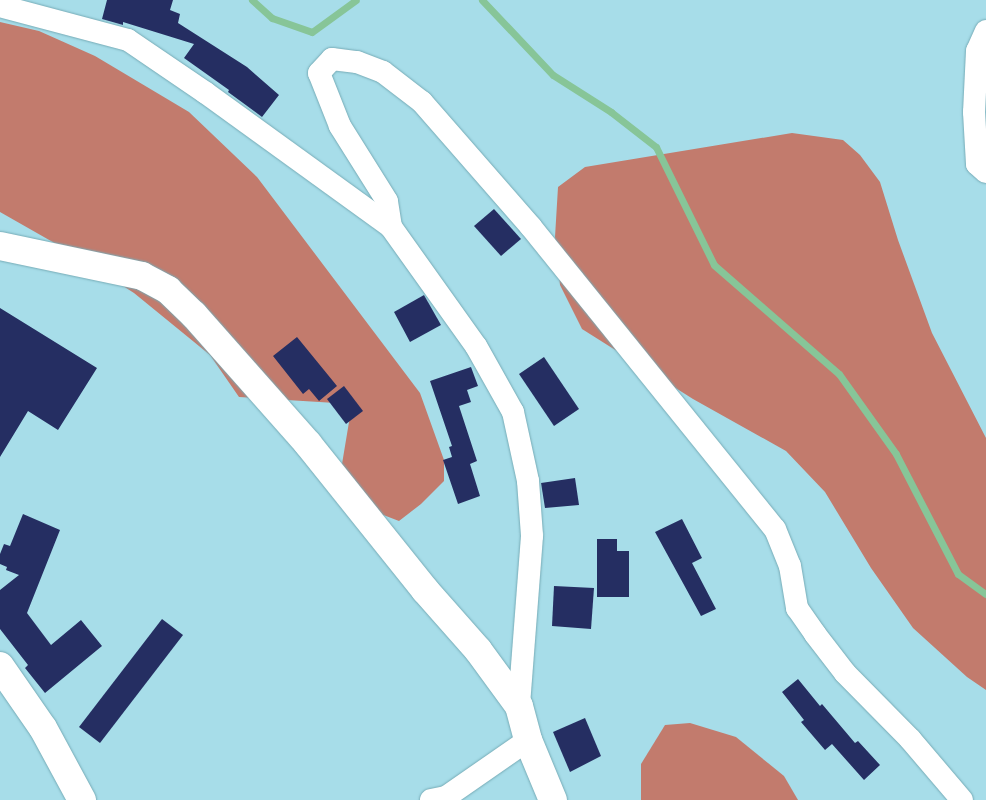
<!DOCTYPE html>
<html>
<head>
<meta charset="utf-8">
<style>
  body { margin:0 }
  #map { position:relative; width:986px; height:800px; overflow:hidden; background:#a7dde9; font-family:Karla,sans-serif }
  div>[style] { position:absolute }
  .forest>* { inset:0; background:#c27b6d }
  .stream>* { height:7px; margin:-3.5px; padding:0 3.5px; transform-origin:3.5px; border-radius:3.5px; background:#87c598 }
  .building>* { inset:0; background:#252e62 }
  .roads { filter:drop-shadow(0 0 1px #76abb6) drop-shadow(0 0 1px #76abb6) }
  .minor>* { height:22px; margin:-11px; padding:0 11px; transform-origin:11px; border-radius:11px; background:#fff }
  .tertiary>* { height:28px; margin:-14px; padding:0 14px; transform-origin:14px; border-radius:14px; background:#fff }
  span { translate:-50% -50%; white-space:nowrap; text-align:center; line-height:1.15; -webkit-text-stroke:5px #a7dde9; paint-order:stroke }
</style>
</head>
<body>
<div id="map">
  <div class="forest">
    <i style="clip-path:polygon(0 22px,39px 31px,95px 56px,189px 112px,257px 177px,420px 393px,444px 460px,444px 481px,421px 504px,399px 521px,373px 511px,342px 464px,352px 404px,239px 397px,210px 355px,134px 293px,65px 249px,0 212px)"></i>
    <i style="clip-path:polygon(792px 133px,843px 140px,860px 155px,880px 182px,898px 240px,932px 333px,986px 438px,986px 690px,967px 677px,913px 628px,871px 568px,825px 492px,786px 451px,693px 399px,582px 329px,560px 285px,555px 237px,558px 187px,585px 167px)"></i>
    <i style="clip-path:polygon(690px 723px,736px 737px,784px 776px,798px 800px,641px 800px,641px 764px,665px 725px)"></i>
  </div>
  <div class="stream">
    <i style="left:252px;top:0;width:27px;rotate:42deg"></i>
    <i style="left:272px;top:18px;width:42px;rotate:19.3deg"></i>
    <i style="left:312px;top:32px;width:54px;rotate:-36deg"></i>
    <i style="left:482px;top:0;width:103px;rotate:46.6deg"></i>
    <i style="left:553px;top:75px;width:69px;rotate:32.5deg"></i>
    <i style="left:611px;top:112px;width:57px;rotate:37.9deg"></i>
    <i style="left:656px;top:147px;width:131px;rotate:63.8deg"></i>
    <i style="left:714px;top:265px;width:166px;rotate:41.1deg"></i>
    <i style="left:839px;top:374px;width:98px;rotate:54.5deg"></i>
    <i style="left:896px;top:454px;width:135px;rotate:62.7deg"></i>
    <i style="left:958px;top:574px;width:34px;rotate:36deg"></i>
  </div>
  <div class="building">
    <i style="clip-path:polygon(107px 0,173px 0,170px 10px,180px 14px,178px 23px,247px 67px,279px 95px,262px 117px,228px 92px,229px 90px,184px 58px,194px 44px,123px 22px,123px 25px,102px 19px)"></i>
    <i style="clip-path:polygon(494px 209px,521px 239px,501px 256px,474px 226px)"></i>
    <i style="clip-path:polygon(424px 295px,441px 325px,410px 342px,394px 312px)"></i>
    <i style="clip-path:polygon(0 308px,97px 368px,58px 430px,28px 411px,0 457px)"></i>
    <i style="clip-path:polygon(297px 337px,337px 386px,319px 401px,309px 389px,303px 394px,273px 356px)"></i>
    <i style="clip-path:polygon(544px 357px,579px 409px,554px 426px,519px 374px)"></i>
    <i style="clip-path:polygon(471px 367px,478px 386px,467px 390px,471px 402px,459px 406px,477px 461px,470px 464px,480px 496px,458px 504px,443px 460px,452px 457px,449px 447px,452px 446px,430px 381px)"></i>
    <i style="clip-path:polygon(344px 386px,363px 411px,346px 424px,327px 399px)"></i>
    <i style="clip-path:polygon(575px 478px,579px 505px,545px 508px,541px 483px)"></i>
    <i style="clip-path:polygon(23px 514px,60px 530px,27px 613px,51px 645px,81px 620px,102px 646px,45px 693px,25px 668px,28px 665px,0 629px,0 590px,19px 575px,6px 570px,7px 567px,0 564px,0 554px,4px 544px,10px 546px)"></i>
    <i style="clip-path:polygon(682px 519px,702px 558px,692px 563px,716px 609px,701px 616px,655px 532px)"></i>
    <i style="clip-path:polygon(597px 539px,617px 539px,617px 551px,629px 551px,629px 597px,597px 597px)"></i>
    <i style="clip-path:polygon(554px 586px,594px 588px,591px 629px,552px 626px)"></i>
    <i style="clip-path:polygon(162px 619px,183px 635px,100px 743px,79px 727px)"></i>
    <i style="clip-path:polygon(798px 679px,820px 706px,822px 704px,855px 743px,858px 741px,880px 765px,864px 780px,832px 744px,825px 750px,801px 722px,804px 720px,782px 692px)"></i>
    <i style="clip-path:polygon(585px 718px,601px 756px,570px 772px,553px 732px)"></i>
  </div>
  <div class="roads">
    <div class="minor">
      <i style="left:0;top:6px;width:132px;rotate:14.9deg"></i>
      <i style="left:128px;top:40px;width:94px;rotate:34.2deg"></i>
      <i style="left:206px;top:93px;width:228px;rotate:35.9deg"></i>
      <i style="left:391px;top:227px;width:146px;rotate:54.5deg"></i>
      <i style="left:476px;top:346px;width:76px;rotate:60.7deg"></i>
      <i style="left:513px;top:412px;width:71px;rotate:77.7deg"></i>
      <i style="left:528px;top:481px;width:55px;rotate:85.8deg"></i>
      <i style="left:532px;top:536px;width:170px;rotate:94.4deg"></i>
      <i style="left:986px;top:31px;width:22px;rotate:114deg"></i>
      <i style="left:977px;top:51px;width:61px;rotate:92.8deg"></i>
      <i style="left:974px;top:112px;width:52px;rotate:86.7deg"></i>
      <i style="left:977px;top:164px;width:12px;rotate:42deg"></i>
      <i style="left:391px;top:227px;width:26px;rotate:-99deg"></i>
      <i style="left:387px;top:201px;width:89px;rotate:-122.1deg"></i>
      <i style="left:340px;top:126px;width:57px;rotate:-111.6deg"></i>
      <i style="left:319px;top:73px;width:19px;rotate:-47deg"></i>
      <i style="left:332px;top:59px;width:25px;rotate:7deg"></i>
      <i style="left:357px;top:62px;width:28px;rotate:21deg"></i>
      <i style="left:383px;top:72px;width:49px;rotate:37.6deg"></i>
      <i style="left:422px;top:102px;width:166px;rotate:48.9deg"></i>
      <i style="left:531px;top:227px;width:388px;rotate:51.1deg"></i>
      <i style="left:775px;top:529px;width:40px;rotate:68deg"></i>
      <i style="left:790px;top:566px;width:43px;rotate:80.5deg"></i>
      <i style="left:797px;top:608px;width:32px;rotate:55deg"></i>
      <i style="left:815px;top:634px;width:49px;rotate:52.4deg"></i>
      <i style="left:845px;top:673px;width:93px;rotate:45.4deg"></i>
      <i style="left:910px;top:739px;width:80px;rotate:49.6deg"></i>
      <i style="left:431px;top:800px;width:15px;rotate:-11deg"></i>
      <i style="left:446px;top:797px;width:100px;rotate:-34.8deg"></i>
    </div>
    <div class="tertiary">
      <i style="left:0;top:246px;width:145px;rotate:11.9deg"></i>
      <i style="left:142px;top:276px;width:30px;rotate:28deg"></i>
      <i style="left:168px;top:290px;width:36px;rotate:44deg"></i>
      <i style="left:194px;top:315px;width:172px;rotate:48.5deg"></i>
      <i style="left:308px;top:444px;width:187px;rotate:51.3deg"></i>
      <i style="left:425px;top:590px;width:80px;rotate:48.5deg"></i>
      <i style="left:478px;top:650px;width:69px;rotate:53.8deg"></i>
      <i style="left:519px;top:706px;width:35px;rotate:75deg"></i>
      <i style="left:528px;top:740px;width:65px;rotate:67.4deg"></i>
      <i style="left:0;top:666px;width:75px;rotate:55.3deg"></i>
      <i style="left:43px;top:728px;width:82px;rotate:61.6deg"></i>
    </div>
  </div>
</div>
</body>
</html>
